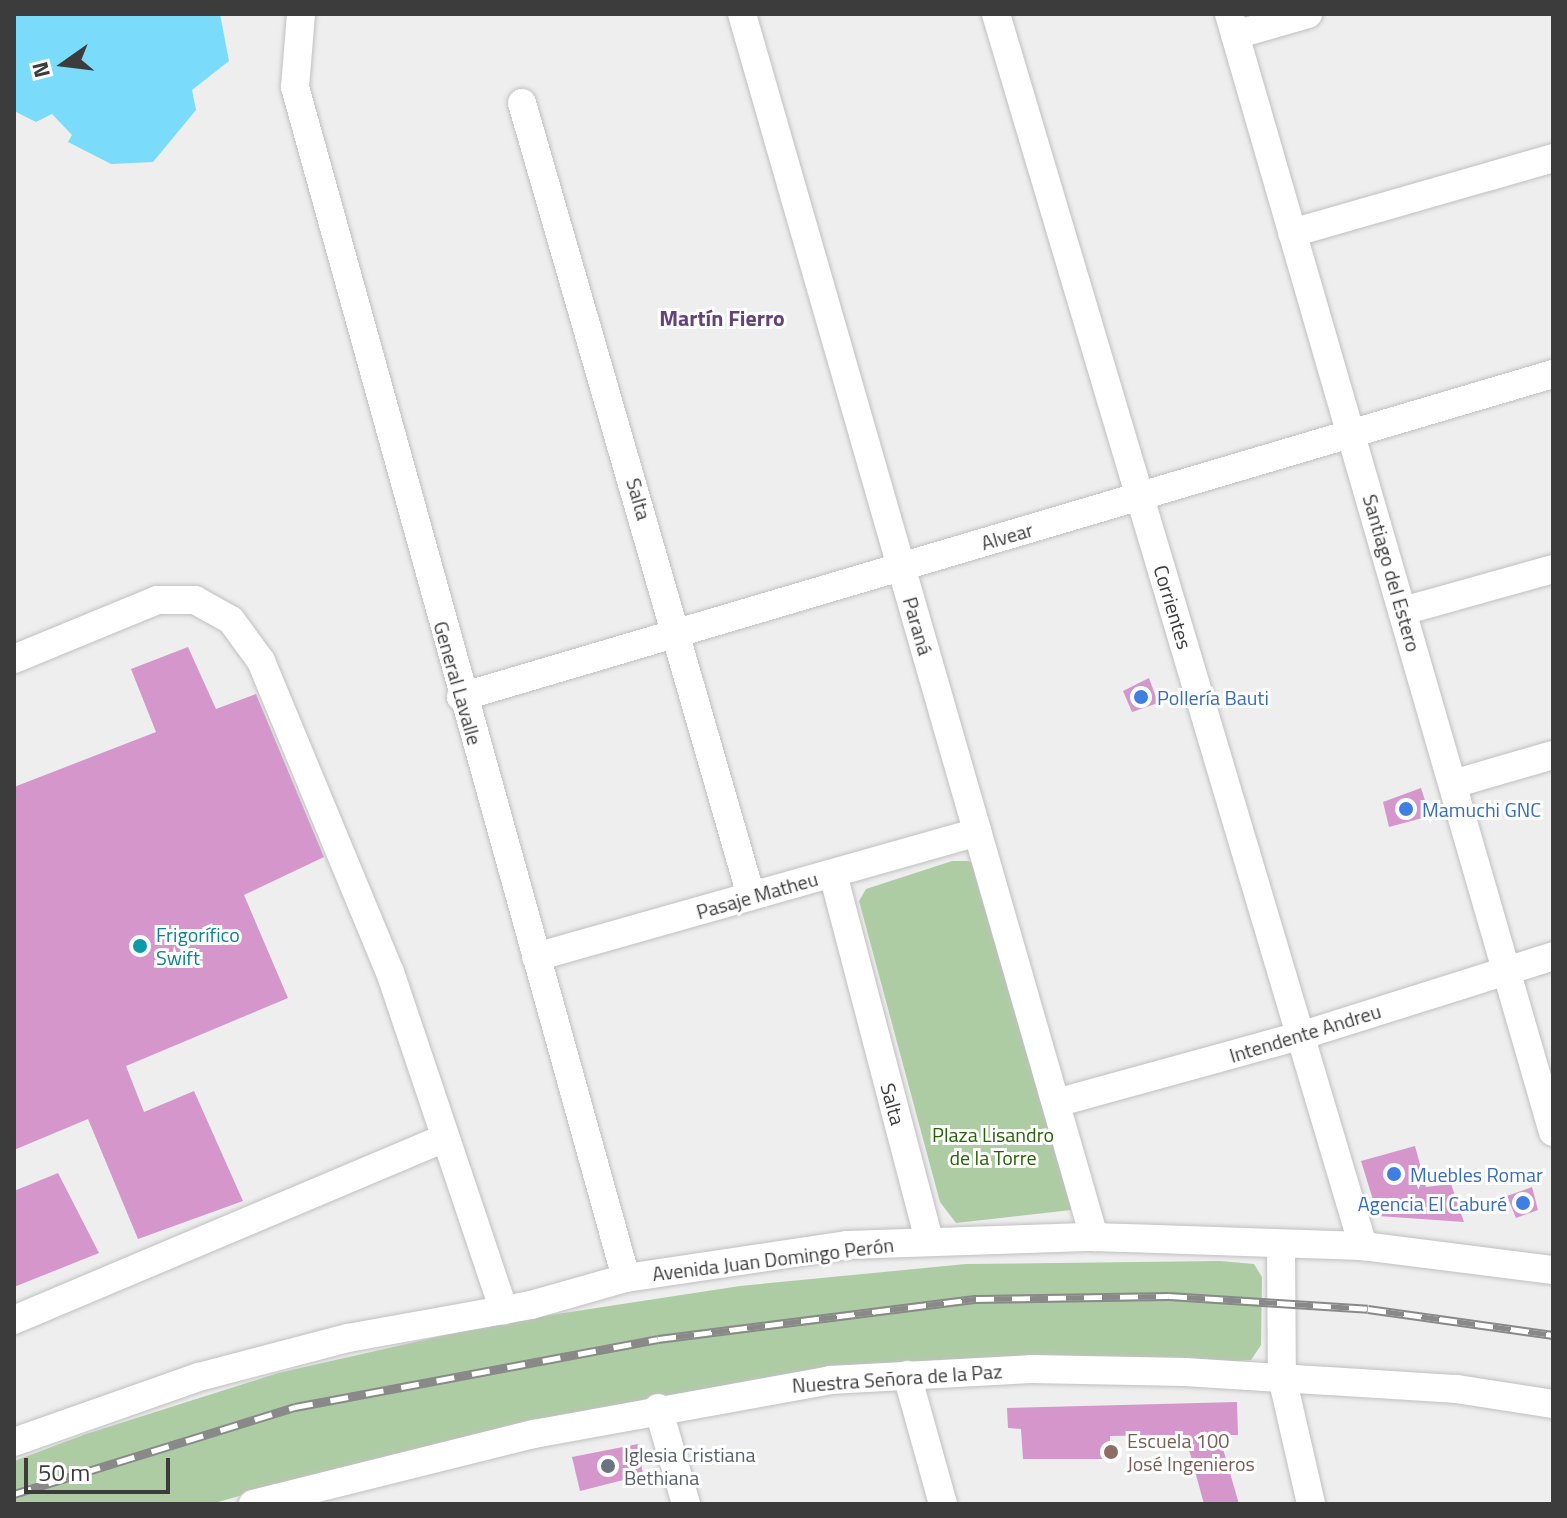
<!DOCTYPE html>
<html>
<head>
<meta charset="utf-8">
<style>
  body { margin:0 }
  #map { position:relative; width:1567px; height:1518px; overflow:hidden; background:#eeeeef; font-family:"Titillium Web",sans-serif }
  div>[style] { position:absolute }
  .green>* { inset:0; background:#aecca4 }
  .water>* { inset:0; background:#7adbfa }
  .building>* { inset:0; background:#d496cb }
  .roads { filter:drop-shadow(0 0 2px #c0c0c1) drop-shadow(0 0 2px #c0c0c1) }
  .minor>* { height:28px; margin:-14px; padding:0 14px; transform-origin:14px; border-radius:14px; background:#fff }
  .rail>* { height:9px; margin-top:-4.5px; transform-origin:0; background:repeating-linear-gradient(90deg,#fff 0 18px,#89898a 0 36px); box-sizing:border-box; border-block:2px solid #89898a }
  .dots>* { width:22px; height:22px; translate:-50% -50%; box-sizing:border-box; border:4px solid #fff; border-radius:50% }
  span { translate:-50% -50%; white-space:nowrap; text-align:center; line-height:1.15; -webkit-text-stroke:6px #fff; paint-order:stroke }
  .street-label { font-size:20px; color:#3c3c3d }
  .shop-label { font-size:20px; color:#366cbe }
  .left { translate:0 -50%; text-align:left }
  .right { translate:-100% -50%; text-align:right }
  .culture-label { font-size:20px; color:#0d838f }
  .park-label { font-size:20px; color:#266106 }
  .education-label { font-size:20px; color:#785e54 }
  .worship-label { font-size:20px; color:#5b616d }
  .neighbourhood-label { font-size:22px; color:#65427c; font-weight:700 }
  .frame { position:absolute; inset:0; border:16px solid #3c3c3d; pointer-events:none }
  .north { position:absolute; left:24px; top:24px; width:80px; height:80px; -webkit-text-stroke:6px #fff; paint-order:stroke; rotate:256deg; font-size:22px; font-weight:700; line-height:32px; text-align:center; color:#3c3c3d }
  .north::after { content:''; display:block; margin:auto; width:28px; height:36px; background:#3c3c3d; clip-path:polygon(50% 0,100% 100%,50% 72%,0 100%) }
  .scale { position:absolute; left:24px; top:1458px; width:146px; height:36px; box-sizing:border-box; border:4px solid #3c3c3d; border-top:0; padding-left:10px; font-size:24px; line-height:28px; white-space:nowrap; color:#3c3c3d; -webkit-text-stroke:6px #fff; paint-order:stroke }
</style>
</head>
<body>
<div id="map">
  <div class="green">
    <i style="clip-path:polygon(952px 861px,969px 861px,981px 872px,1076px 1196px,1071px 1210px,956px 1223px,940px 1202px,859px 901px,866px 889px)"></i>
    <i style="clip-path:polygon(1220px 1261px,1254px 1264px,1262px 1277px,1261px 1345px,1251px 1360px,598px 1410px,338px 1468px,211px 1504px,14px 1504px,14px 1461px,86px 1434px,278px 1373px,499px 1323px,740px 1286px,966px 1264px)"></i>
  </div>
  <div class="water">
    <i style="clip-path:polygon(14px 14px,220px 14px,229px 61px,192px 90px,196px 110px,153px 162px,111px 164px,68px 142px,72px 135px,52px 114px,36px 122px,14px 111px)"></i>
  </div>
  <div class="building">
    <i style="clip-path:polygon(188px 647px,216px 709px,256px 694px,324px 857px,244px 895px,288px 998px,126px 1066px,144px 1112px,194px 1091px,243px 1201px,138px 1239px,88px 1119px,14px 1150px,14px 787px,156px 732px,131px 669px)"></i>
    <i style="clip-path:polygon(1149px 678px,1158px 703px,1132px 712px,1123px 691px)"></i>
    <i style="clip-path:polygon(1421px 788px,1430px 816px,1389px 827px,1383px 802px)"></i>
    <i style="clip-path:polygon(1415px 1146px,1426px 1187px,1451px 1184px,1464px 1222px,1378px 1216px,1361px 1161px)"></i>
    <i style="clip-path:polygon(58px 1173px,99px 1253px,14px 1287px,14px 1191px)"></i>
    <i style="clip-path:polygon(1532px 1187px,1538px 1210px,1516px 1218px,1507px 1196px)"></i>
    <i style="clip-path:polygon(1237px 1402px,1238px 1435px,1219px 1435px,1239px 1504px,1204px 1504px,1185px 1435px,1110px 1436px,1110px 1459px,1023px 1459px,1021px 1429px,1008px 1428px,1007px 1408px)"></i>
    <i style="clip-path:polygon(638px 1444px,643px 1475px,580px 1491px,572px 1457px)"></i>
  </div>
  <div class="roads">
    <div class="minor">
      <i style="left:301px;top:14px;width:73px;rotate:94.7deg"></i>
      <i style="left:295px;top:87px;width:1236px;rotate:74.47deg"></i>
      <i style="left:742px;top:14px;width:1273px;rotate:73.94deg"></i>
      <i style="left:996px;top:14px;width:1286px;rotate:73.41deg"></i>
      <i style="left:1229px;top:14px;width:1164px;rotate:73.84deg"></i>
      <i style="left:1235px;top:35px;width:76px;rotate:-16deg"></i>
      <i style="left:522px;top:103px;width:825px;rotate:73.89deg"></i>
      <i style="left:1292px;top:233px;width:272px;rotate:-16deg"></i>
      <i style="left:1403px;top:611px;width:156px;rotate:-15.6deg"></i>
      <i style="left:14px;top:659px;width:155px;rotate:-22.4deg"></i>
      <i style="left:157px;top:600px;width:38px"></i>
      <i style="left:195px;top:600px;width:41px;rotate:29.1deg"></i>
      <i style="left:231px;top:620px;width:51px;rotate:53.8deg"></i>
      <i style="left:261px;top:661px;width:337px;rotate:67.5deg"></i>
      <i style="left:390px;top:972px;width:357px;rotate:71.4deg"></i>
      <i style="left:461px;top:697px;width:1139px;rotate:-16.48deg"></i>
      <i style="left:1453px;top:784px;width:104px;rotate:-16.2deg"></i>
      <i style="left:833px;top:874px;width:379px;rotate:75.3deg"></i>
      <i style="left:536px;top:957px;width:459px;rotate:-15.8deg"></i>
      <i style="left:1056px;top:1103px;width:253px;rotate:-15.4deg"></i>
      <i style="left:1300px;top:1036px;width:265px;rotate:-17.5deg"></i>
      <i style="left:1281px;top:1246px;width:131px;rotate:89.6deg"></i>
      <i style="left:1282px;top:1377px;width:130px;rotate:77.1deg"></i>
      <i style="left:14px;top:1320px;width:463px;rotate:-22.9deg"></i>
      <i style="left:907px;top:1375px;width:134px;rotate:74.4deg"></i>
      <i style="left:658px;top:1408px;width:100px;rotate:73.7deg"></i>
      <i style="left:14px;top:1442px;width:196px;rotate:-19.4deg"></i>
      <i style="left:199px;top:1377px;width:154px;rotate:-14.7deg"></i>
      <i style="left:348px;top:1338px;width:186px;rotate:-10.2deg"></i>
      <i style="left:531px;top:1305px;width:99px;rotate:-15.9deg"></i>
      <i style="left:626px;top:1278px;width:223px;rotate:-8.5deg"></i>
      <i style="left:847px;top:1245px;width:247px;rotate:-1.9deg"></i>
      <i style="left:1094px;top:1237px;width:269px;rotate:1.9deg"></i>
      <i style="left:1363px;top:1246px;width:192px;rotate:7.2deg"></i>
      <i style="left:253px;top:1504px;width:290px;rotate:-14deg"></i>
      <i style="left:534px;top:1434px;width:301px;rotate:-10.3deg"></i>
      <i style="left:830px;top:1380px;width:201px;rotate:-3.1deg"></i>
      <i style="left:1031px;top:1369px;width:154px;rotate:1.1deg"></i>
      <i style="left:1185px;top:1372px;width:273px;rotate:3.6deg"></i>
      <i style="left:1457px;top:1389px;width:97px;rotate:8.9deg"></i>
    </div>
  </div>
  <div class="rail">
    <i style="left:14px;top:1494px;width:294px;rotate:-17.2deg"></i>
    <i style="left:295px;top:1407px;width:369px;rotate:-10.6deg"></i>
    <i style="left:658px;top:1339px;width:321px;rotate:-7.2deg"></i>
    <i style="left:976px;top:1299px;width:193px;rotate:-0.9deg"></i>
    <i style="left:1169px;top:1296px;width:199px;rotate:3.7deg"></i>
    <i style="left:1368px;top:1309px;width:187px;rotate:8deg"></i>
  </div>
  <div class="dots">
    <i style="left:1141px;top:697px;background:#3f7fe0"></i>
    <i style="left:1406px;top:809px;background:#3f7fe0"></i>
    <i style="left:140px;top:946px;background:#0f9aa8"></i>
    <i style="left:1394px;top:1174px;background:#3f7fe0"></i>
    <i style="left:1523px;top:1203px;background:#3f7fe0"></i>
    <i style="left:1111px;top:1452px;background:#8d6e63"></i>
    <i style="left:608px;top:1466px;background:#6b7280"></i>
  </div>
  <div class="street-label">
    <span style="left:639px;top:499px;rotate:74deg">Salta</span>
    <span style="left:1007px;top:536px;rotate:-16deg">Alvear</span>
    <span style="left:1392px;top:573px;rotate:74deg">Santiago del Estero</span>
    <span style="left:1173px;top:607px;rotate:73deg">Corrientes</span>
    <span style="left:918px;top:626px;rotate:74deg">Paraná</span>
    <span style="left:458px;top:683px;rotate:74deg">General Lavalle</span>
    <span style="left:757px;top:895px;rotate:-16deg">Pasaje Matheu</span>
    <span style="left:1305px;top:1033px;rotate:-17deg">Intendente Andreu</span>
    <span style="left:893px;top:1104px;rotate:75deg">Salta</span>
    <span style="left:773px;top:1259px;rotate:-7deg">Avenida Juan Domingo Perón</span>
    <span style="left:897px;top:1378px;rotate:-4deg">Nuestra Señora de la Paz</span>
  </div>
  <div class="shop-label">
    <span class="left" style="left:1157px;top:697px">Pollería Bauti</span>
    <span class="left" style="left:1422px;top:809px">Mamuchi GNC</span>
    <span class="left" style="left:1410px;top:1174px">Muebles Romar</span>
    <span class="right" style="left:1507px;top:1203px">Agencia El Caburé</span>
  </div>
  <div class="culture-label">
    <span class="left" style="left:156px;top:946px">Frigorífico<br>Swift</span>
  </div>
  <div class="park-label">
    <span style="left:993px;top:1146px">Plaza Lisandro<br>de la Torre</span>
  </div>
  <div class="education-label">
    <span class="left" style="left:1127px;top:1452px">Escuela 100<br>José Ingenieros</span>
  </div>
  <div class="worship-label">
    <span class="left" style="left:624px;top:1466px">Iglesia Cristiana<br>Bethiana</span>
  </div>
  <div class="neighbourhood-label">
    <span style="left:722px;top:319px">Martín Fierro</span>
  </div>
  <div class="frame"></div>
  <div class="north">N</div>
  <div class="scale">50 m</div>
</div>
</body>
</html>
